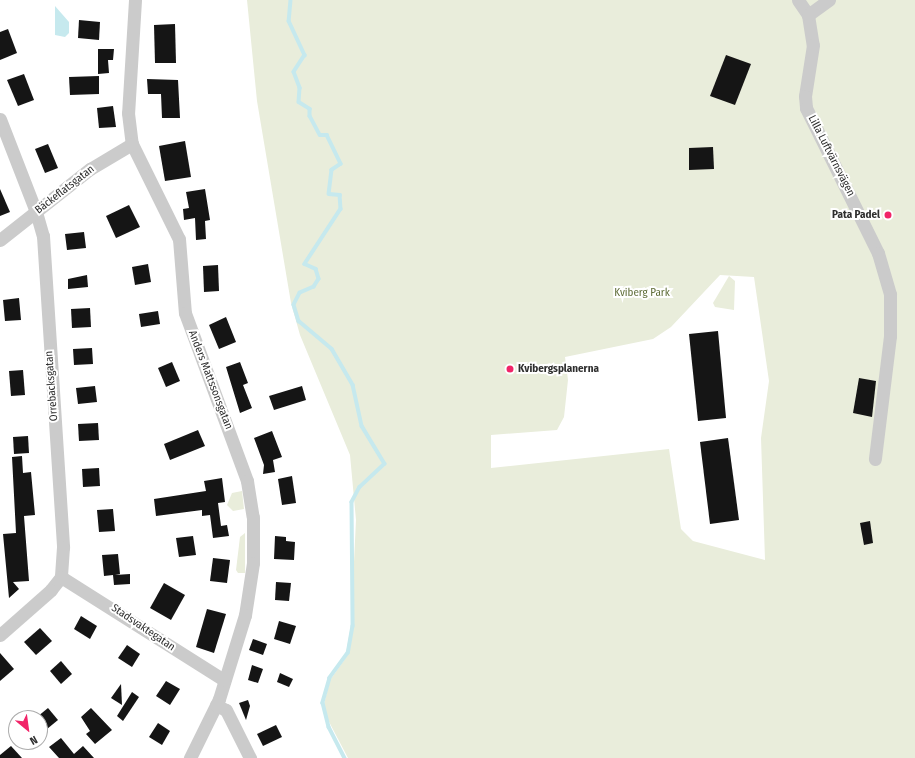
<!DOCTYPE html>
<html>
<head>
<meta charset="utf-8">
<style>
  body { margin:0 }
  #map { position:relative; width:915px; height:758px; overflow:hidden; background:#fff; font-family:"Fira Sans Condensed",sans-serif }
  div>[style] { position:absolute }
  .green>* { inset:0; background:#e9eddb }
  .water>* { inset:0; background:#c6e9ee }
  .stream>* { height:3.5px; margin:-1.75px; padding:0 1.75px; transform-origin:1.75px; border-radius:1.75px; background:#c6e9ee }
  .building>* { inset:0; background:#151515 }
  .street>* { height:13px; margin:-6.5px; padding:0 6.5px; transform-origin:6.5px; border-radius:6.5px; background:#cbcbcb }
  .dots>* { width:11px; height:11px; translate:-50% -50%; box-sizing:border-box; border:2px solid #fff; border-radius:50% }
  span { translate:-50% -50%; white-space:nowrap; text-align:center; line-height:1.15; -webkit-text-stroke:4px #fff; paint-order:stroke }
  .street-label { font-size:11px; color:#2e2e2e }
  .poi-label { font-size:11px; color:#2e2e2e; font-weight:700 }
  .right { translate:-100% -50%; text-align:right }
  .left { translate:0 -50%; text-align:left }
  .park-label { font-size:11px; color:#5f6d38 }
  .north { position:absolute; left:8px; top:710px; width:40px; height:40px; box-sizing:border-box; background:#fff; border:1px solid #ababab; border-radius:50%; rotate:151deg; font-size:11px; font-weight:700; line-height:16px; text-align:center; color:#2e2e2e }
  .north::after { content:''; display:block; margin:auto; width:14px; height:18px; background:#f12468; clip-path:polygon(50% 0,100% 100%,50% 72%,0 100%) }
</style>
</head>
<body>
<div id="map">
  <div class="green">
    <i style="clip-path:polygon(evenodd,247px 0,915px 0,915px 758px,348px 758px,327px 718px,324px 704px,330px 680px,345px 659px,351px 625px,356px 520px,350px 455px,300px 335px,291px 303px,257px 101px,247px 0,720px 275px,754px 277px,769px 381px,761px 438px,765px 560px,693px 541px,681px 529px,669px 449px,491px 468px,491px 435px,557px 430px,564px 417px,568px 380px,565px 357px,653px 339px,671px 327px,720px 275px)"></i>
    <i style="clip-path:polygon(729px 276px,735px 281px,734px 310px,715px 307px,713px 303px)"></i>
    <i style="clip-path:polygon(242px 491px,244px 509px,233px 511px,227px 505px,232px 493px)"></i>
    <i style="clip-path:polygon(245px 533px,245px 573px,238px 573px,236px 570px,240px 537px)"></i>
  </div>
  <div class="water">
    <i style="clip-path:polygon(55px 6px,69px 22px,69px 33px,65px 37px,55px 35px)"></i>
  </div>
  <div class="stream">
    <i style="left:291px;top:0;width:21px;rotate:95deg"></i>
    <i style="left:289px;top:21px;width:38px;rotate:65deg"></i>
    <i style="left:305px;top:55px;width:20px;rotate:123deg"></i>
    <i style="left:294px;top:72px;width:17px;rotate:69deg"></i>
    <i style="left:300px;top:88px;width:14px;rotate:94deg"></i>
    <i style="left:299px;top:102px;width:13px;rotate:32deg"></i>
    <i style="left:310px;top:109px;width:7px;rotate:90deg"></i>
    <i style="left:310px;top:116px;width:21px;rotate:62deg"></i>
    <i style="left:320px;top:135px;width:7px"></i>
    <i style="left:327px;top:135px;width:32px;rotate:64deg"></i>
    <i style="left:341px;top:164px;width:11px;rotate:146deg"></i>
    <i style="left:332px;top:170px;width:24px;rotate:97deg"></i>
    <i style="left:329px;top:194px;width:11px;rotate:5deg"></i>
    <i style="left:340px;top:195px;width:14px;rotate:86deg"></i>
    <i style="left:341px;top:209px;width:66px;rotate:123.2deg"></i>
    <i style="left:305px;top:264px;width:12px;rotate:24deg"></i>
    <i style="left:316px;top:269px;width:10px;rotate:73deg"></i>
    <i style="left:319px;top:279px;width:9px;rotate:122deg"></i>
    <i style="left:314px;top:287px;width:15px;rotate:157deg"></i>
    <i style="left:300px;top:293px;width:13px;rotate:117deg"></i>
    <i style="left:294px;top:305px;width:17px;rotate:73deg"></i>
    <i style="left:299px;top:321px;width:43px;rotate:40.3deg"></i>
    <i style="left:332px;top:349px;width:42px;rotate:59.7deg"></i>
    <i style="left:353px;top:385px;width:42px;rotate:77.6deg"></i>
    <i style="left:362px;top:426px;width:44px;rotate:58.8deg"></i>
    <i style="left:385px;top:464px;width:34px;rotate:137deg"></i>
    <i style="left:360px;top:487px;width:17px;rotate:118deg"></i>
    <i style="left:352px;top:502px;width:124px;rotate:89.5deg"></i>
    <i style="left:353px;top:626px;width:27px;rotate:100deg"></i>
    <i style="left:348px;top:653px;width:31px;rotate:126deg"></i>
    <i style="left:330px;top:678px;width:26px;rotate:106deg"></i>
    <i style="left:323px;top:703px;width:25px;rotate:76deg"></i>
    <i style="left:329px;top:727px;width:35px;rotate:63deg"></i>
  </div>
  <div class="building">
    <i style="clip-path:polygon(79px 20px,100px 22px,99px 40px,78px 38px)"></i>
    <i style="clip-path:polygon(175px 24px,176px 63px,155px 63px,154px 25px)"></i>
    <i style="clip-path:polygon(8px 29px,17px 53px,0 60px,0 32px)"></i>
    <i style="clip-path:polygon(98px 49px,114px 49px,113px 60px,108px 60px,109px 73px,98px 74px)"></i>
    <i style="clip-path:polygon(726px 55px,751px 64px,735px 105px,710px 96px)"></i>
    <i style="clip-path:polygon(24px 74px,34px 100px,18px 106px,7px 80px)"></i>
    <i style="clip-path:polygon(99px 76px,99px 94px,70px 95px,69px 77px)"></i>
    <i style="clip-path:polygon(147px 79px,178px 80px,180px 118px,162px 118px,161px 94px,148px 94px)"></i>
    <i style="clip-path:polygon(113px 106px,116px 127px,99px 128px,97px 108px)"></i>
    <i style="clip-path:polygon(185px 141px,191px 177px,165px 181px,159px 146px)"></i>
    <i style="clip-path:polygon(48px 144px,58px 168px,45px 173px,35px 149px)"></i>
    <i style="clip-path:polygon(713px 147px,714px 169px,689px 170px,689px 148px)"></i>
    <i style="clip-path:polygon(0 189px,10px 212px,0 216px)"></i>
    <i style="clip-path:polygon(205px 189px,210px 220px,205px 221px,206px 239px,196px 240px,195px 218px,184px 220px,183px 209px,189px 208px,186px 192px)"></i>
    <i style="clip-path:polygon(129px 205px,140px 227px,116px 238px,106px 216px)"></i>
    <i style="clip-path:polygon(84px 232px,86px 248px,67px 250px,65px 234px)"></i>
    <i style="clip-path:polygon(148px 264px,151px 282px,135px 285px,132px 267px)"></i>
    <i style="clip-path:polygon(218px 265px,219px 291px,204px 292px,203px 266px)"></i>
    <i style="clip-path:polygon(87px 275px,88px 287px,68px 289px,68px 279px)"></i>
    <i style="clip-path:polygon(19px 298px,21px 320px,5px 321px,3px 300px)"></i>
    <i style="clip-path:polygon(90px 308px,91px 327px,72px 328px,71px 309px)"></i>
    <i style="clip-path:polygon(158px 311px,160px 324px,141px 327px,139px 314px)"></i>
    <i style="clip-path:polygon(226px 317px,236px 342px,219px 349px,209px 325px)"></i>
    <i style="clip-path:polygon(718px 331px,726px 418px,698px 421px,689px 334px)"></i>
    <i style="clip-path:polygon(92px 348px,93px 364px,74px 365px,73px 349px)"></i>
    <i style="clip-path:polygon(172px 362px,180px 381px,166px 387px,158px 368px)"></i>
    <i style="clip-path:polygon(240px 362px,248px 383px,243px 385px,252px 408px,240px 413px,226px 367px)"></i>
    <i style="clip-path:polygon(23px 370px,25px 395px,11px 396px,9px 371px)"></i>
    <i style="clip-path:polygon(859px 378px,876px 381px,872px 417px,853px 413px)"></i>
    <i style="clip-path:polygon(95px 386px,97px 402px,78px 404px,76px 388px)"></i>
    <i style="clip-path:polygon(302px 386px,306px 400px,274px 410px,269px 396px)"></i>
    <i style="clip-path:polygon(98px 423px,99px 440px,79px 441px,78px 424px)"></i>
    <i style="clip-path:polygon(198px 430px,205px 446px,170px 460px,164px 444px)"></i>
    <i style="clip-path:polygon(272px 431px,282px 457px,273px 460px,275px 472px,263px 474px,264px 465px,254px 438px)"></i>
    <i style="clip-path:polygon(28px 436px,29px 453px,14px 454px,13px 437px)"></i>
    <i style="clip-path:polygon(728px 438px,739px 520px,710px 524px,700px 442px)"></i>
    <i style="clip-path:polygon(22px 456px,23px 473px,31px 472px,35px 515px,24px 516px,29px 581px,13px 582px,19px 589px,9px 598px,3px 534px,16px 533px,12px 457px)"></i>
    <i style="clip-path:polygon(99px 468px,100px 486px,83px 487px,82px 469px)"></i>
    <i style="clip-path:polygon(292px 476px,296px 503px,282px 505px,278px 479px)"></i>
    <i style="clip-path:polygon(222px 478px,225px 502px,218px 503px,221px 526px,227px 525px,229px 536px,213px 538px,210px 515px,202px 516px,202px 510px,156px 516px,154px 499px,206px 491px,204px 481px)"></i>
    <i style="clip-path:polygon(113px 509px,115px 531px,99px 532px,97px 510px)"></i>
    <i style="clip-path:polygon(870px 521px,873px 543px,864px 545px,860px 523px)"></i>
    <i style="clip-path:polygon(193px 536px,196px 555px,179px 557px,176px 538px)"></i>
    <i style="clip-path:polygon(275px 536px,286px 537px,286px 541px,295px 542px,294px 560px,274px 559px)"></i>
    <i style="clip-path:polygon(118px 554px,120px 574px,115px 575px,130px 574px,130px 584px,114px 585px,113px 575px,104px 576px,102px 555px)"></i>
    <i style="clip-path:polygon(213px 558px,230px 560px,227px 583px,210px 581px)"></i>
    <i style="clip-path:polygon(276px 582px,291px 583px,289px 601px,275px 600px)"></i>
    <i style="clip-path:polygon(164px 583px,185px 595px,171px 620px,150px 608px)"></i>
    <i style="clip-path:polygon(207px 609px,226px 614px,214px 653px,196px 647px)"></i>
    <i style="clip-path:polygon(81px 616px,97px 626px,90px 639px,74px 629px)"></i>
    <i style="clip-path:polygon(279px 621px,296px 626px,290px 644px,274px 639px)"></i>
    <i style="clip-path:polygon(40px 628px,52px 641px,36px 655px,24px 642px)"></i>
    <i style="clip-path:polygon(253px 639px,267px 644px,263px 655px,249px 650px)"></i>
    <i style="clip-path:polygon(127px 645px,140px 654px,132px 667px,118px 658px)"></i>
    <i style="clip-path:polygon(0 653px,14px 669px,0 681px)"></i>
    <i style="clip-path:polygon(61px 661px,72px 674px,61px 684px,50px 671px)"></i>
    <i style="clip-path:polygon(252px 665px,263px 669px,258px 683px,248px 680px)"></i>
    <i style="clip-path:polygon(280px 673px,293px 679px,289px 687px,277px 682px)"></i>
    <i style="clip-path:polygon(166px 681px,180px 689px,170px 705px,156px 696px)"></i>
    <i style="clip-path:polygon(121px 684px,122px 705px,111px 698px)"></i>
    <i style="clip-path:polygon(132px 692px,139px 697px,123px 721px,117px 716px)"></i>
    <i style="clip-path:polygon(248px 700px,250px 706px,246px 720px,239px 703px)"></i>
    <i style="clip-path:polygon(48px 708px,58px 720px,47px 729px,37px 717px)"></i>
    <i style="clip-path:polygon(91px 708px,112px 730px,95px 744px,86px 734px,90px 731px,81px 717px)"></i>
    <i style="clip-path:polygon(158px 723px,170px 731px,162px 745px,149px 737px)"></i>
    <i style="clip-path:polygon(276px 725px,282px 737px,263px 746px,257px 734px)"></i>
    <i style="clip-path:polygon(61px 738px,74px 754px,83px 746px,94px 758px,59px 758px,49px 747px)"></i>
    <i style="clip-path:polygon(11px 746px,22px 758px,0 758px,0 755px)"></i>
  </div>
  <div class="street">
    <i style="left:135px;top:0;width:113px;rotate:93.5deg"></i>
    <i style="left:128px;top:113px;width:31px;rotate:83deg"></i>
    <i style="left:132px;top:144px;width:106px;rotate:63.7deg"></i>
    <i style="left:179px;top:239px;width:74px;rotate:85.4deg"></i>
    <i style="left:185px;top:313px;width:179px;rotate:69.7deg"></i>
    <i style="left:247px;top:481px;width:36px;rotate:81deg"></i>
    <i style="left:253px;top:517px;width:46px;rotate:90deg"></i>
    <i style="left:253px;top:563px;width:53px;rotate:98.7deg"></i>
    <i style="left:245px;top:615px;width:88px;rotate:107.2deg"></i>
    <i style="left:219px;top:699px;width:66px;rotate:116.2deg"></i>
    <i style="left:798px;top:0;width:18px;rotate:56deg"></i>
    <i style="left:808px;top:15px;width:30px;rotate:81deg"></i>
    <i style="left:813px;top:45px;width:52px;rotate:98.9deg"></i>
    <i style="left:805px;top:96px;width:12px;rotate:85deg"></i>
    <i style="left:806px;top:108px;width:162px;rotate:63.6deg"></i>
    <i style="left:878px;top:253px;width:43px;rotate:73.7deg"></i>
    <i style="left:890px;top:294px;width:42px;rotate:90deg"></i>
    <i style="left:890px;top:336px;width:124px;rotate:97deg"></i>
    <i style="left:808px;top:15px;width:26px;rotate:-36deg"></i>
    <i style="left:0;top:119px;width:100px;rotate:68.8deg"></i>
    <i style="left:36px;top:212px;width:25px;rotate:74deg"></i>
    <i style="left:43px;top:236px;width:312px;rotate:86.3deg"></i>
    <i style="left:63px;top:547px;width:30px;rotate:94deg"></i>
    <i style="left:61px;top:577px;width:16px;rotate:128deg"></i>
    <i style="left:51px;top:590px;width:68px;rotate:138.6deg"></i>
    <i style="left:0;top:240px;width:115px;rotate:-38.3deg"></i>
    <i style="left:90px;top:169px;width:49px;rotate:-30.8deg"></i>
    <i style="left:61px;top:577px;width:193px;rotate:32.3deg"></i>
    <i style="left:216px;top:705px;width:11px;rotate:27deg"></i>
    <i style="left:226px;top:710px;width:54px;rotate:63.4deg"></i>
  </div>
  <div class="dots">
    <i style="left:888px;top:215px;background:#f12468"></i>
    <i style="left:510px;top:369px;background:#f12468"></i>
  </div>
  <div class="street-label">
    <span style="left:831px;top:156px;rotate:63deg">Lilla Luftvärnsvägen</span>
    <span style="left:65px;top:190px;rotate:-38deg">Bäckeflatsgatan</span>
    <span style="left:210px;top:380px;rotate:69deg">Anders Mattssonsgatan</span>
    <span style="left:52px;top:386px;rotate:-94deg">Orrebacksgatan</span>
    <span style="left:143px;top:628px;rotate:34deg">Stadsvaktegatan</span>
  </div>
  <div class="poi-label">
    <span class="right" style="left:880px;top:215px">Pata Padel</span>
    <span class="left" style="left:518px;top:369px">Kvibergsplanerna</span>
  </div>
  <div class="park-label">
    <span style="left:642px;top:293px">Kviberg Park</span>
  </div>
  <div class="north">N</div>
</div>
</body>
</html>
